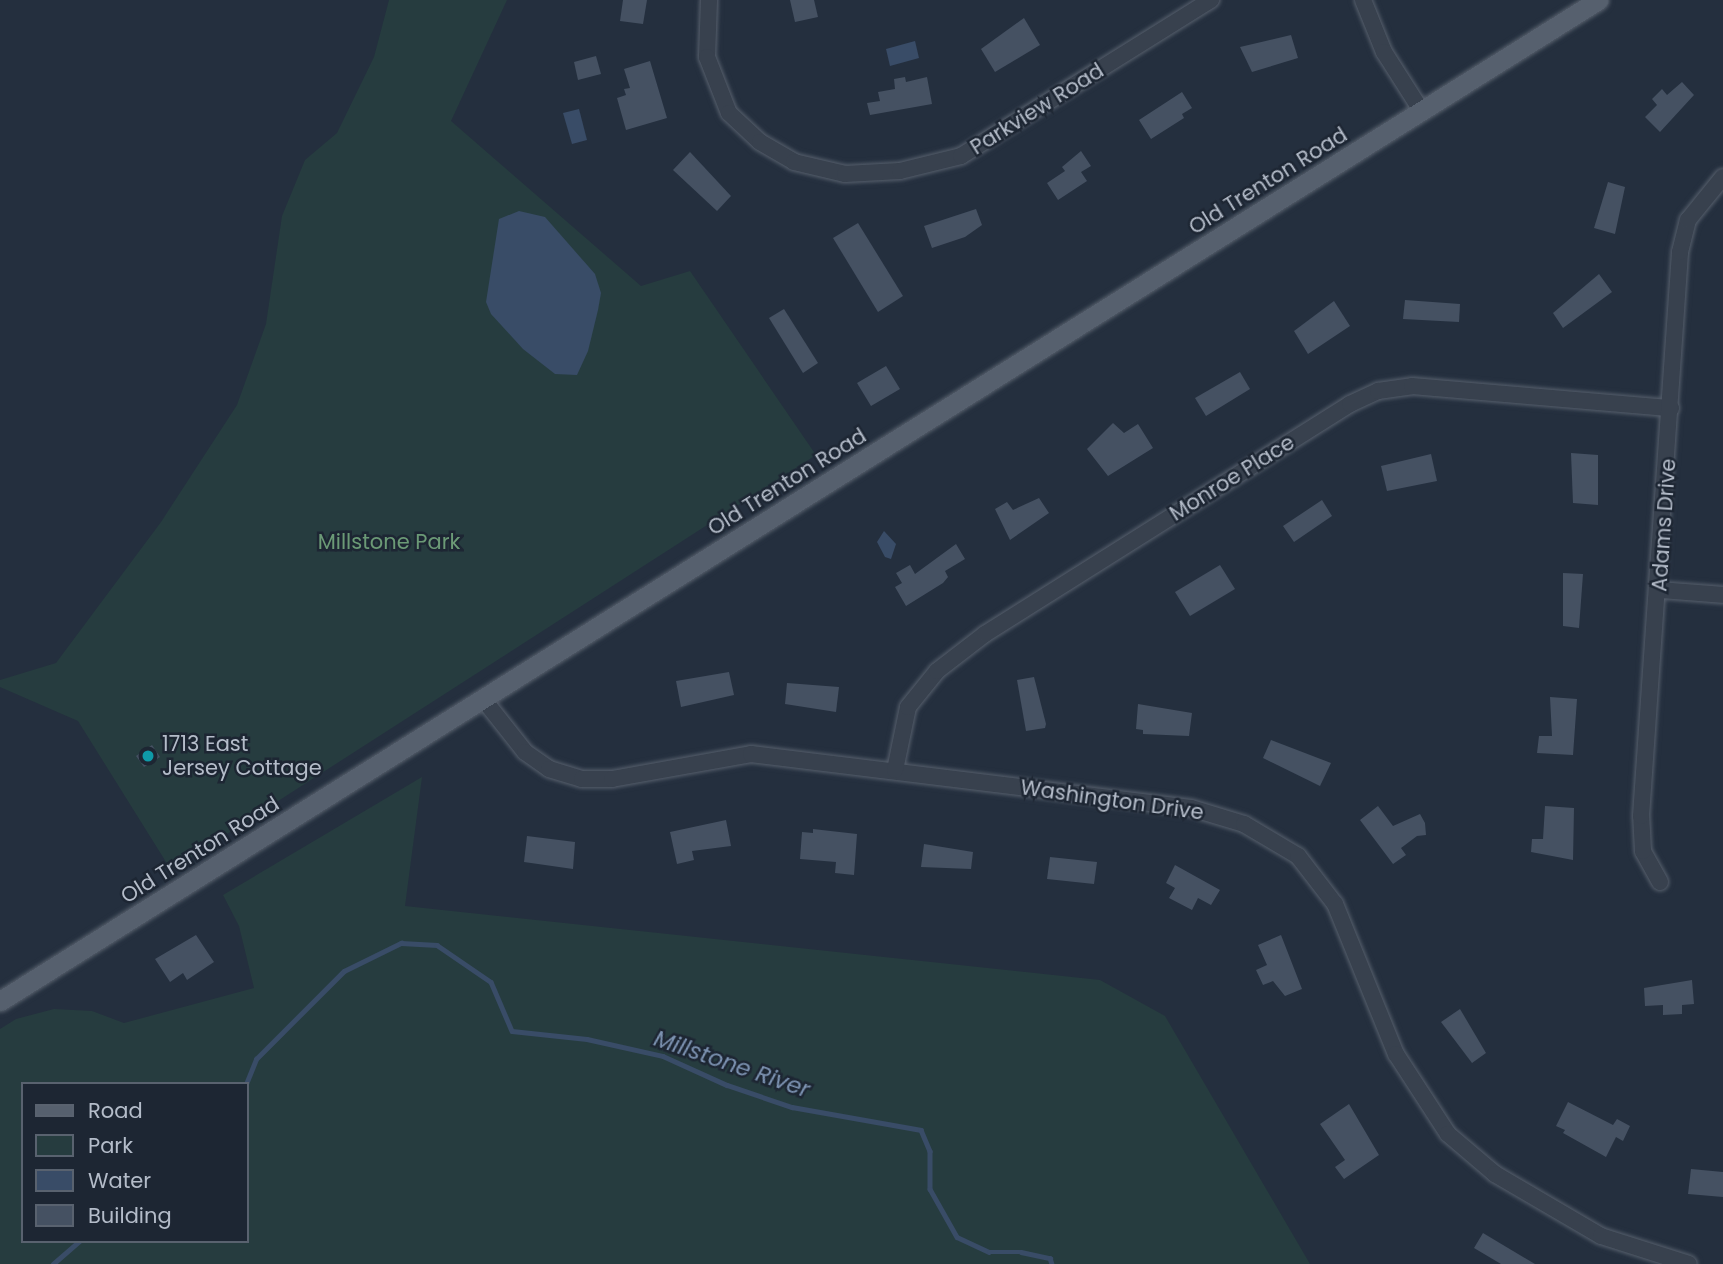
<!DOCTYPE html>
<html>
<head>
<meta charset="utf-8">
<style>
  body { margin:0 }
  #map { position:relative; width:1723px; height:1264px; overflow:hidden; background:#242f3e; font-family:Poppins,sans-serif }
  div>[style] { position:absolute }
  .green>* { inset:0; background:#263c3f }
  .water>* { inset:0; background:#394c67 }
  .stream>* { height:4.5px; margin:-2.25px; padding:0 2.25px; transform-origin:2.25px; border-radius:2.25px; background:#394c67 }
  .building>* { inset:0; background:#455162 }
  .roads { filter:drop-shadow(0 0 2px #565f6c) drop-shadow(0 0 2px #565f6c) }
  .minor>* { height:16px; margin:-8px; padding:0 8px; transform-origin:8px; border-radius:8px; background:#38414e }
  .major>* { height:19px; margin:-9.5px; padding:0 9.5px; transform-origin:9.5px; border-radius:9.5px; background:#56606e }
  .dots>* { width:19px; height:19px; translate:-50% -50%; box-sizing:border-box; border:4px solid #1d2633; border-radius:50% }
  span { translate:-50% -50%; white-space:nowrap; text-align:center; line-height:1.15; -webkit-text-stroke:5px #1d2633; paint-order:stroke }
  .street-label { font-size:21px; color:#b4bcc9 }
  .park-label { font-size:21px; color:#6b9a76 }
  .poi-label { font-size:21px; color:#b4bcc9 }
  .left { translate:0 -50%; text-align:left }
  .water-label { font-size:23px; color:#7c92b1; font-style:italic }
  .legend { position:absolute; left:21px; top:1082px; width:228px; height:161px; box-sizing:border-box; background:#1d2633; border:2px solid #59626f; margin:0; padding:9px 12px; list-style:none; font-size:21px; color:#b4bcc9 }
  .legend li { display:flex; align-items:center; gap:14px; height:35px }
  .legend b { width:35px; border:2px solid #59626f }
</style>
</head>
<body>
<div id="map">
  <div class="green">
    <i style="clip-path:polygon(389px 0,507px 0,451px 121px,641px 286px,690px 271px,816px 455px,171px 870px,78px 721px,0 687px,0 680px,56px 663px,161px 522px,237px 405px,266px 324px,282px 216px,305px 160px,337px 133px,374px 57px)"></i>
    <i style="clip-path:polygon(evenodd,422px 777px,405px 906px,1100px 980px,1165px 1016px,1310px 1264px,0 1264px,0 1029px,16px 1019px,54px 1009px,92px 1011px,124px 1023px,254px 988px,239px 926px,223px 895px,422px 777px,23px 1084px,247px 1084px,247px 1241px,23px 1241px,23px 1084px)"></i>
  </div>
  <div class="water">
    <i style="clip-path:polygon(915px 41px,919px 58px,890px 66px,886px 49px)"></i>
    <i style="clip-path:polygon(579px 109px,587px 140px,572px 144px,563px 113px)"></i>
    <i style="clip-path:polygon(519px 211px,545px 217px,595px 274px,601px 293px,598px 310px,588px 351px,577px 375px,555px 374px,523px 349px,491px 314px,486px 302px,499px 219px)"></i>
    <i style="clip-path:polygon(884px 531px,896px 544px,891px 559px,885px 557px,877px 542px)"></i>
  </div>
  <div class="stream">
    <i style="left:246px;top:1084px;width:27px;rotate:-68deg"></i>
    <i style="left:256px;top:1059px;width:124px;rotate:-45deg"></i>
    <i style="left:344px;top:971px;width:64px;rotate:-26.2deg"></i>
    <i style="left:401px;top:943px;width:36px;rotate:3deg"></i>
    <i style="left:437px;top:945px;width:65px;rotate:34.4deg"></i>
    <i style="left:491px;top:982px;width:53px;rotate:66.8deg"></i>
    <i style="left:512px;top:1031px;width:75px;rotate:6.1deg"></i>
    <i style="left:587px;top:1039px;width:78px;rotate:12.6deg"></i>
    <i style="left:663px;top:1056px;width:70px;rotate:24.4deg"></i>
    <i style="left:727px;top:1085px;width:69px;rotate:18.7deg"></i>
    <i style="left:792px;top:1107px;width:131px;rotate:10.1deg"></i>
    <i style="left:921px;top:1130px;width:23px;rotate:67deg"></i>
    <i style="left:930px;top:1151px;width:38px;rotate:90deg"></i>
    <i style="left:930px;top:1189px;width:55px;rotate:60.6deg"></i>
    <i style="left:957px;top:1237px;width:35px;rotate:25deg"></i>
    <i style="left:989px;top:1252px;width:32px"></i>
    <i style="left:1021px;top:1252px;width:30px;rotate:12deg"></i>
    <i style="left:1050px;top:1258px;width:6px;rotate:72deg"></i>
    <i style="left:53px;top:1264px;width:35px;rotate:-41deg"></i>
  </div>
  <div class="building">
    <i style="clip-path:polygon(623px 0,647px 0,643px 24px,620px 21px)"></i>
    <i style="clip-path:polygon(790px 0,814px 0,818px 17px,795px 22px)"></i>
    <i style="clip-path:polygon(1024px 18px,1040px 45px,995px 72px,981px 49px)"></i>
    <i style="clip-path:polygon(1291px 35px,1298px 58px,1252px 72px,1240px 47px)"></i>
    <i style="clip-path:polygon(596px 56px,601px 74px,578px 80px,574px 62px)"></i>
    <i style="clip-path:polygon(650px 61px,667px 118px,626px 130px,617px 98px,626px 95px,624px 89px,630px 88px,624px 69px)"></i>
    <i style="clip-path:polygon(905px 77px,906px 82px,927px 77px,932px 104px,870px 115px,867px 103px,880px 101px,878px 92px,895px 89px,894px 79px)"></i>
    <i style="clip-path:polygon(1682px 82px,1694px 95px,1660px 132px,1645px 117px,1657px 105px,1652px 99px,1662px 89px,1667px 95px)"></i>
    <i style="clip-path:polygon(1182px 92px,1192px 108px,1182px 114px,1184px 118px,1151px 139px,1139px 120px)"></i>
    <i style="clip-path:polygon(1081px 151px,1091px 166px,1081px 172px,1087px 181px,1058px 200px,1047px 183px,1065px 171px,1062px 167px)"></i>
    <i style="clip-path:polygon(690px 152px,731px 196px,717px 211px,673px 170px)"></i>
    <i style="clip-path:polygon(1608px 182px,1625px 187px,1615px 234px,1594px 228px)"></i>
    <i style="clip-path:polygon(976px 209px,982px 225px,965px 237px,932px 248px,924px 226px)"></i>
    <i style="clip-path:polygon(858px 223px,903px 296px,878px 312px,833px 238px)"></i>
    <i style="clip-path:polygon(1599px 274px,1612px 292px,1563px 328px,1553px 313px)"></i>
    <i style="clip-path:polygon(1405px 300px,1460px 304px,1459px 322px,1403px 319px)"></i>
    <i style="clip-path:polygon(1334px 301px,1350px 326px,1308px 354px,1294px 331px)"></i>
    <i style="clip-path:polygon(784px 309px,818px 363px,803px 373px,769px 318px)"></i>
    <i style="clip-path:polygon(886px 366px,900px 389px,871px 406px,857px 383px)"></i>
    <i style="clip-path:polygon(1240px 372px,1250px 389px,1206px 416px,1195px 398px)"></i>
    <i style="clip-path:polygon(1113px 423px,1124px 433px,1138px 424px,1153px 448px,1108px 476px,1087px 449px)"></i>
    <i style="clip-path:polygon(1571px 453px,1598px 455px,1598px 505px,1573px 503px)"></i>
    <i style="clip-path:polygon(1431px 454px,1437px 481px,1387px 491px,1381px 466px)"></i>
    <i style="clip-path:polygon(1039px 498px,1049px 513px,1010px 540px,995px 509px,1007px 502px,1013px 510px)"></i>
    <i style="clip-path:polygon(1322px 500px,1332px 516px,1294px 542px,1283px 526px)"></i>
    <i style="clip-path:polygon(956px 544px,965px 559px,945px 571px,948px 577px,943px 583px,906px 606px,895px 587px,902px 583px,896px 573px,910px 565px,915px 574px)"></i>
    <i style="clip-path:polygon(1220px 565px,1235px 589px,1190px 616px,1175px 592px)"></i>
    <i style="clip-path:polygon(1563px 573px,1583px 574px,1579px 628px,1563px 626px)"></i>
    <i style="clip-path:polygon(729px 672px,734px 695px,681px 707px,676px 681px)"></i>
    <i style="clip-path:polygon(1034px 677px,1046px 724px,1045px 728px,1026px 731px,1017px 680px)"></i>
    <i style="clip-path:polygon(787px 683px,839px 687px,836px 712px,785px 704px)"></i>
    <i style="clip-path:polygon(1550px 697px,1577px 699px,1573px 755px,1537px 753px,1539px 736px,1552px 736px)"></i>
    <i style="clip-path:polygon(1138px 704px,1192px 713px,1189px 736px,1143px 734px,1143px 730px,1136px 729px)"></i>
    <i style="clip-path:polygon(1271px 740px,1331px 763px,1320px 786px,1263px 758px)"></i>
    <i style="clip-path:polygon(152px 745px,160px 757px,144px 767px,136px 756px)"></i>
    <i style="clip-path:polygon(1378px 806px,1393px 826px,1420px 814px,1425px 823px,1426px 835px,1417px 836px,1401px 848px,1406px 855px,1393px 864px,1360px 820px)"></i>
    <i style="clip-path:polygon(1545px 806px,1574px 808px,1573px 860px,1531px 852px,1532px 839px,1543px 839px)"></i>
    <i style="clip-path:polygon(726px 820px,731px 846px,692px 851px,694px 860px,677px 864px,670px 832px)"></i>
    <i style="clip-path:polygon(813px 829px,857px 834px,854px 875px,835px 873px,836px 862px,800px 859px,802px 832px,813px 833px)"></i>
    <i style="clip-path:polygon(527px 836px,575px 842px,573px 869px,524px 862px)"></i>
    <i style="clip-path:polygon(924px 844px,973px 852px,971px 869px,921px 867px)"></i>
    <i style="clip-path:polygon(1050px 857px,1097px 862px,1094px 884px,1047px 879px)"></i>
    <i style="clip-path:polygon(1175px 865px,1220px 890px,1211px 905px,1198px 898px,1192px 910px,1169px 898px,1175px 888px,1166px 883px)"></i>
    <i style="clip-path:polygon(196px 935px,214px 962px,187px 980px,183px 973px,170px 982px,155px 959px)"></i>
    <i style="clip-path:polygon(1281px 935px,1302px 989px,1285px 996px,1273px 981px,1263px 985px,1256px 970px,1267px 965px,1258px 945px)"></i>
    <i style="clip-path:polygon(1692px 980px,1694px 1004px,1682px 1005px,1682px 1014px,1663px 1015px,1663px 1005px,1645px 1006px,1644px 988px)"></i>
    <i style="clip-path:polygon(1460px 1009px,1486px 1053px,1472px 1063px,1441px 1022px)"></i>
    <i style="clip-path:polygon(1568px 1102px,1613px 1125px,1617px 1119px,1630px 1126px,1623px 1141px,1616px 1137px,1606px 1157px,1563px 1133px,1565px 1130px,1556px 1126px)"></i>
    <i style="clip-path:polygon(1349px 1104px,1379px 1155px,1344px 1179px,1335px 1167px,1345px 1160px,1320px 1124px)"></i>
    <i style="clip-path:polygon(1691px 1169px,1723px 1172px,1723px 1197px,1688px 1194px)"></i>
    <i style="clip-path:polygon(1483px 1233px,1535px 1264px,1501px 1264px,1474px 1248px)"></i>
  </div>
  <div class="roads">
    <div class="minor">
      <i style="left:709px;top:0;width:57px;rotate:92deg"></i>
      <i style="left:707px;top:57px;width:60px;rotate:68.6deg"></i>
      <i style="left:729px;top:113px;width:42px;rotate:43.1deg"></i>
      <i style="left:760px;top:142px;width:39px;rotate:30deg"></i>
      <i style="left:794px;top:162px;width:52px;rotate:13.2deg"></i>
      <i style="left:845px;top:174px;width:55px;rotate:-3.1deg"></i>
      <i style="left:900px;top:171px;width:63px;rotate:-13.8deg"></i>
      <i style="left:961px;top:156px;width:295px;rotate:-32deg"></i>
      <i style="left:1363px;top:0;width:56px;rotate:68deg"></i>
      <i style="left:1384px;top:52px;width:69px;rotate:57.5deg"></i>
      <i style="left:1660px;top:590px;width:63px;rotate:4.5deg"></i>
      <i style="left:484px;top:700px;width:66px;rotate:51.7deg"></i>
      <i style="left:525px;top:752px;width:29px;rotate:35deg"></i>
      <i style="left:549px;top:769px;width:34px;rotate:17deg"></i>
      <i style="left:582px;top:779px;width:30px"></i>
      <i style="left:612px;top:779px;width:141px;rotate:-10.2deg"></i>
      <i style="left:751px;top:754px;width:443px;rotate:7deg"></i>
      <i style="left:1191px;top:808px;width:55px;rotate:16.8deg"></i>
      <i style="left:1244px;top:824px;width:63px;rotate:30.7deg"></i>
      <i style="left:1298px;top:856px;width:61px;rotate:52.4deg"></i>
      <i style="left:1335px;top:904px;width:162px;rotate:67.9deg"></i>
      <i style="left:1396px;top:1054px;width:95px;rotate:57deg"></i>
      <i style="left:1448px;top:1134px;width:62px;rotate:40.4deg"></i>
      <i style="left:1495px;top:1174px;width:123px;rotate:30.3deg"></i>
      <i style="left:1601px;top:1236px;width:92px;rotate:17.7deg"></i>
      <i style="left:895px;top:770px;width:64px;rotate:-78.3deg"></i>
      <i style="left:908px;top:707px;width:46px;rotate:-51.1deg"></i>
      <i style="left:937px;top:671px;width:61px;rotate:-37.6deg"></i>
      <i style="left:985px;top:634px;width:431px;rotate:-32.2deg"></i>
      <i style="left:1350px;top:404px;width:31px;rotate:-25deg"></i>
      <i style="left:1378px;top:391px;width:34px;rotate:-8deg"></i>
      <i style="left:1412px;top:386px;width:260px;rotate:4.9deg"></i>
      <i style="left:1660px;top:882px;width:35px;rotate:-119deg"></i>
      <i style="left:1643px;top:851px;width:35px;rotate:-93deg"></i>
      <i style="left:1641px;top:816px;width:565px;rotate:-86.04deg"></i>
      <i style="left:1680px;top:252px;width:33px;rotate:-76deg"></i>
      <i style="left:1688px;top:220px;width:55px;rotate:-50.9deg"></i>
    </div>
    <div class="major">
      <i style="left:0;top:1001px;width:1886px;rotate:-32.06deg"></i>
    </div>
  </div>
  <div class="dots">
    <i style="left:148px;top:756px;background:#0f9aa8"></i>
  </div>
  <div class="street-label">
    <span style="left:1037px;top:109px;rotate:-32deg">Parkview Road</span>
    <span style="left:1268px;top:181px;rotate:-32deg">Old Trenton Road</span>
    <span style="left:1232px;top:478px;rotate:-32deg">Monroe Place</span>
    <span style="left:787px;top:482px;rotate:-32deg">Old Trenton Road</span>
    <span style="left:1664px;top:525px;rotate:-86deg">Adams Drive</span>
    <span style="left:1112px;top:800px;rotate:8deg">Washington Drive</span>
    <span style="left:200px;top:850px;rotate:-32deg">Old Trenton Road</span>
  </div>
  <div class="park-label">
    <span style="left:389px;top:542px">Millstone Park</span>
  </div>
  <div class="poi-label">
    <span class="left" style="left:162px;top:756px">1713 East<br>Jersey Cottage</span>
  </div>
  <div class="water-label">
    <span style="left:732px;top:1064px;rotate:19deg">Millstone River</span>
  </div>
  <ul class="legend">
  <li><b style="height:9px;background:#56606e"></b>Road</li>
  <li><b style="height:19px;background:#263c3f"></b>Park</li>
  <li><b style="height:19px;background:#394c67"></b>Water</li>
  <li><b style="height:19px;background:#455162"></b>Building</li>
  </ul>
</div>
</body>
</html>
